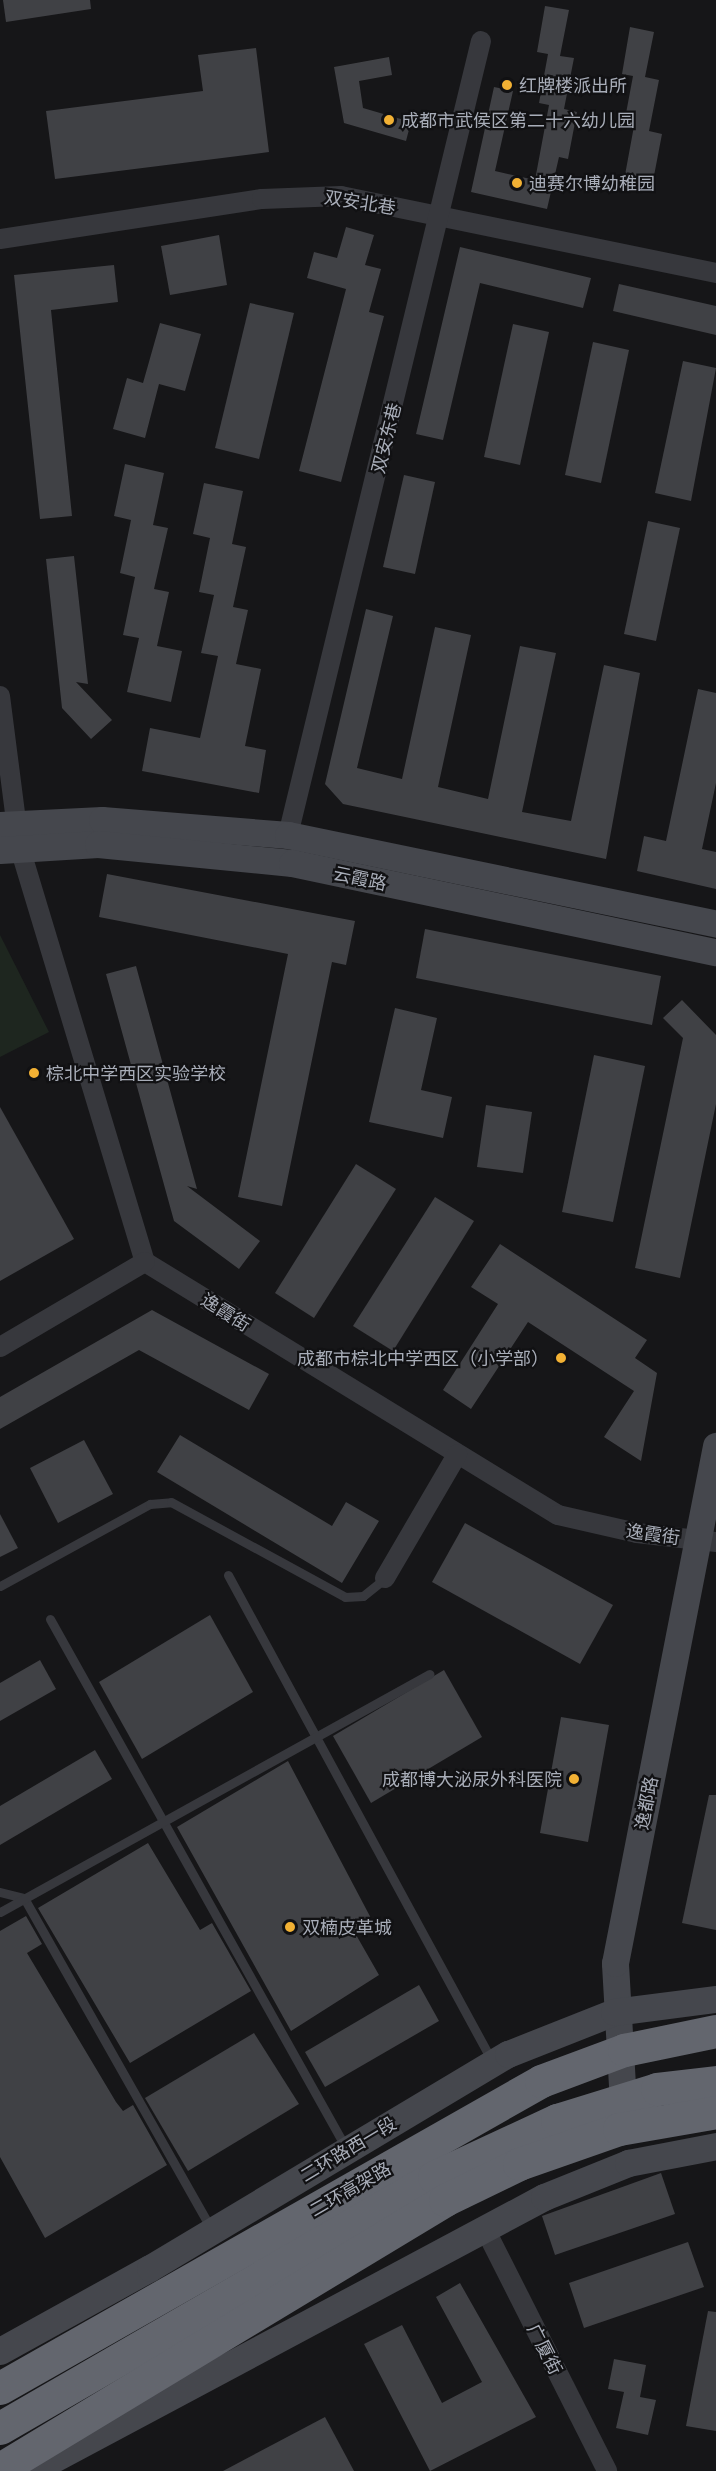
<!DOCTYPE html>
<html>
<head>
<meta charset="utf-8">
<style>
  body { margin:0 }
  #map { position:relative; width:716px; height:2471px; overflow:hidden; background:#161618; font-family:"Open Sans","Noto Sans SC",sans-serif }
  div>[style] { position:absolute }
  .green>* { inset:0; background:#1e261f }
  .building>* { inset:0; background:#404145 }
  .lane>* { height:9px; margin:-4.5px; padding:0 4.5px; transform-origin:4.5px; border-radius:4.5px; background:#37383d }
  .street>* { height:20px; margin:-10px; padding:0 10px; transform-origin:10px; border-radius:10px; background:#37383d }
  .secondary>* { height:27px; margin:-13.5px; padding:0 13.5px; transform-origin:13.5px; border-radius:13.5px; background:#45474d }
  .highway-bridge>* { height:33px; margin:-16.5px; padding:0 16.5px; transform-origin:16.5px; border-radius:16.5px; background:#63666e }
  .dots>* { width:16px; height:16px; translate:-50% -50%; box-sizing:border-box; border:3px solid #111113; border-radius:50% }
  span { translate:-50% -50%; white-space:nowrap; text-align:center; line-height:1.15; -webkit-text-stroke:4.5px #111113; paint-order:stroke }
  .poi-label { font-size:18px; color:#a8adb8 }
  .left { translate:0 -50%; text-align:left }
  .right { translate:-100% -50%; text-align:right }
  .street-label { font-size:18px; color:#a8adb8 }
</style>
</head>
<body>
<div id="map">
  <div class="green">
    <i style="clip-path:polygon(0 935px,49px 1032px,0 1057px)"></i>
  </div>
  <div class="building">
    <i style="clip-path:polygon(3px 0,90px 0,91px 9px,6px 22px)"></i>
    <i style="clip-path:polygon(545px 6px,569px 10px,560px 56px,574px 58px,564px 109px,577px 112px,568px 159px,559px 157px,547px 209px,471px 192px,494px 87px,513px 91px,495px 171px,535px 180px,549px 105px,539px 103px,548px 54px,537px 52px)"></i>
    <i style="clip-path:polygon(630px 27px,654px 32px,645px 77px,659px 80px,649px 131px,662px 134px,653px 181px,625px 175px,634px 126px,624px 124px,633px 76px,622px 74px)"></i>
    <i style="clip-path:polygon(256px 48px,269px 152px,55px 179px,46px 111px,203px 91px,198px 55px)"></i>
    <i style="clip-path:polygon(389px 57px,392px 75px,359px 81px,363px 108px,411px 122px,406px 141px,344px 123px,334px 67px)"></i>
    <i style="clip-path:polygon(346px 227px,374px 235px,365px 265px,381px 269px,369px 312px,384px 316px,341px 482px,299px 471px,346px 289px,307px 278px,314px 252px,337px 258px)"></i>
    <i style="clip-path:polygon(219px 235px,227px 285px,170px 295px,161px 246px)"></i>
    <i style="clip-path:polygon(460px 247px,591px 278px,583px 308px,480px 283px,443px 440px,416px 434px)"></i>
    <i style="clip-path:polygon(114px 265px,118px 302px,51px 310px,72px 516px,40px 519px,14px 275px)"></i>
    <i style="clip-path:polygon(619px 284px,716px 306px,716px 335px,613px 311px)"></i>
    <i style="clip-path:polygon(250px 303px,294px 313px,259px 459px,215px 448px)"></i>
    <i style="clip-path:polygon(160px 323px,201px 334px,185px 391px,159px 384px,145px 438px,113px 429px,127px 378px,143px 383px)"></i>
    <i style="clip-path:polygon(513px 324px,549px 332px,520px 465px,484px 457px)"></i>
    <i style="clip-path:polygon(593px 342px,629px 350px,601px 483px,565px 475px)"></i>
    <i style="clip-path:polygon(683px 361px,716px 368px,691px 501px,655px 493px)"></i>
    <i style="clip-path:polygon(125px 464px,164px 473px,153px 525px,168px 528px,154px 589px,169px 592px,157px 646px,182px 651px,171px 702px,127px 692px,139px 638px,123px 635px,135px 577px,120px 573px,131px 520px,114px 516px)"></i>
    <i style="clip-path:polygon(404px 475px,435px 482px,415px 574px,383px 567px)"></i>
    <i style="clip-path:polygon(204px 483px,243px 491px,232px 544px,246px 547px,233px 607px,248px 610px,236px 664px,261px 669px,245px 746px,266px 750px,259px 793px,142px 771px,150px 728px,200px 738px,218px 656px,201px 653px,214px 595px,199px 592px,210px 538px,193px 534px)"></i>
    <i style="clip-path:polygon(648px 521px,680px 528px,656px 641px,624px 634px)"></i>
    <i style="clip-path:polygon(74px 556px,88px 684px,76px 682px,112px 720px,91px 739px,62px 708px,46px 559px)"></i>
    <i style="clip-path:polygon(366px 609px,393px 616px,357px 768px,402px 779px,435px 627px,471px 635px,438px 787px,488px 799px,520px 646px,556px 653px,522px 812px,571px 821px,604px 665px,640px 673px,606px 859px,343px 804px,325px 784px)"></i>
    <i style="clip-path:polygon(698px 689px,716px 693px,716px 783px,702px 849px,716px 852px,716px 889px,637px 871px,644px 836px,666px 841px)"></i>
    <i style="clip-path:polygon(107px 874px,355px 921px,346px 965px,332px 962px,282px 1206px,238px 1197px,288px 954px,99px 917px)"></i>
    <i style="clip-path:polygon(425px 929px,661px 976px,652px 1025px,416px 978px)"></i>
    <i style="clip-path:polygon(136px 966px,197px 1189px,187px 1186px,260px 1241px,239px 1269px,174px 1221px,106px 974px)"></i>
    <i style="clip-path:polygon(682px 1000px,716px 1035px,716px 1104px,680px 1278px,635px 1268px,683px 1038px,663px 1018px)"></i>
    <i style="clip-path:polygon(395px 1008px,437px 1018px,421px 1090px,452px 1097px,443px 1138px,369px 1122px)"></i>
    <i style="clip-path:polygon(594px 1055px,645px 1066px,613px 1222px,562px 1212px)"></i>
    <i style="clip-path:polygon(486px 1105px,532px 1112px,523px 1173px,477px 1167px)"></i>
    <i style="clip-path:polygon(0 1107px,74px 1239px,0 1281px)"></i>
    <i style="clip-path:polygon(356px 1164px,396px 1189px,314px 1318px,275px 1293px)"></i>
    <i style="clip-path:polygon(435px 1197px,474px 1221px,393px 1351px,353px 1326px)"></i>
    <i style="clip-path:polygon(500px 1244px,647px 1340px,635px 1358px,657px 1373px,641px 1461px,604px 1437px,634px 1391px,528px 1322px,471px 1409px,443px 1390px,498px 1304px,471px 1287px)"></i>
    <i style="clip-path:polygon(152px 1310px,269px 1374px,249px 1410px,139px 1350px,0 1429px,0 1397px)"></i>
    <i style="clip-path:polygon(180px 1435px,332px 1526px,346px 1502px,379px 1521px,342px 1583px,157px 1472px)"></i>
    <i style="clip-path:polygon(84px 1440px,113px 1494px,58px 1523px,30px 1468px)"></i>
    <i style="clip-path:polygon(0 1514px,18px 1548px,0 1557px)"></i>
    <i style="clip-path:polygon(465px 1523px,613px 1605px,580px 1664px,432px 1582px)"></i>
    <i style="clip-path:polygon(210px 1615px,253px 1692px,142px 1759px,99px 1682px)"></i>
    <i style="clip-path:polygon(40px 1660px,56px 1689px,0 1721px,0 1683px)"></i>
    <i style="clip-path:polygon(444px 1670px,482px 1737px,371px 1803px,333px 1736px)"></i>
    <i style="clip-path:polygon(561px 1717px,609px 1725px,588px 1842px,540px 1833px)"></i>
    <i style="clip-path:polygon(95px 1750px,112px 1779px,0 1845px,0 1806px)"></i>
    <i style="clip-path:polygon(288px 1761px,373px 1922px,355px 1933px,379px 1975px,291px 2031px,177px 1827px)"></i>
    <i style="clip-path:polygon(709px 1795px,716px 1795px,716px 1930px,682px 1923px)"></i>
    <i style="clip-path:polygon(148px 1843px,200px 1930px,212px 1923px,251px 1991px,130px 2063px,38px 1908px)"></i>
    <i style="clip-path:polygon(26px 1916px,42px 1944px,27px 1953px,116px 2102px,123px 2111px,133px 2105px,167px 2165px,45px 2238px,0 2157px,0 1931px)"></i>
    <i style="clip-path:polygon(419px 1985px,439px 2021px,325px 2087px,305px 2052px)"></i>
    <i style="clip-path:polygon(254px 2033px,299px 2104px,188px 2171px,145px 2098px)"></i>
    <i style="clip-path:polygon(661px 2173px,675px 2214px,555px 2255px,542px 2216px)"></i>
    <i style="clip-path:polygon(688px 2242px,704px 2287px,584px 2328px,569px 2283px)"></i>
    <i style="clip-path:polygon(460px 2283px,536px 2417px,430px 2471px,364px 2344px,402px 2325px,442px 2403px,482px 2382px,436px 2297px)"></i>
    <i style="clip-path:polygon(708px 2311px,716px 2312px,716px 2431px,686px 2426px)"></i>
    <i style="clip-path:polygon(614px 2359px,646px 2365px,640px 2397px,656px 2400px,648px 2435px,616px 2428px,624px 2392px,608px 2389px)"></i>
    <i style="clip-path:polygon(325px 2417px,354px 2471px,223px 2471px)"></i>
  </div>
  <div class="lane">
    <i style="left:228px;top:1575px;width:553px;rotate:61.49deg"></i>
    <i style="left:0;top:1586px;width:171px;rotate:-28.7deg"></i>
    <i style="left:150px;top:1504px;width:21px;rotate:-5deg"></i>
    <i style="left:171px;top:1502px;width:198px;rotate:28.6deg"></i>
    <i style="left:345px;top:1597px;width:18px;rotate:-3deg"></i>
    <i style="left:363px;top:1596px;width:28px;rotate:-39deg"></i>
    <i style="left:50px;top:1619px;width:606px;rotate:60.77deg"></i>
    <i style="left:0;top:1892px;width:25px;rotate:14deg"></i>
    <i style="left:24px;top:1898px;width:380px;rotate:60.5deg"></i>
    <i style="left:0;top:1912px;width:491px;rotate:-29deg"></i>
  </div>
  <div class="street">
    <i style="left:0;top:239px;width:265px;rotate:-8.7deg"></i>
    <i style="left:262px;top:199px;width:79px;rotate:-2.2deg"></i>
    <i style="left:341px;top:196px;width:383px;rotate:11.6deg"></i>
    <i style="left:0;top:696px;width:150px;rotate:82.7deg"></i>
    <i style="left:19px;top:845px;width:436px;rotate:73.2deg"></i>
    <i style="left:145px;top:1262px;width:484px;rotate:31.5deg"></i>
    <i style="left:558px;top:1515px;width:81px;rotate:12.8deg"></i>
    <i style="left:637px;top:1533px;width:80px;rotate:6.5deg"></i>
    <i style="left:288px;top:835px;width:817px;rotate:-76.34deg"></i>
    <i style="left:0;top:1347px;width:168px;rotate:-30.4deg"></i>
    <i style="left:385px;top:1578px;width:143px;rotate:-59.7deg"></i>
    <i style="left:484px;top:2227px;width:273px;rotate:63.2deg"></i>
  </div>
  <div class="secondary">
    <i style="left:0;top:825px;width:102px;rotate:-2.8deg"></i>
    <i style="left:102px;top:820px;width:187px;rotate:4.6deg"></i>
    <i style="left:288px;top:835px;width:437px;rotate:11.7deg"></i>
    <i style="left:0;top:850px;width:98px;rotate:-3.5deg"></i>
    <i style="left:98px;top:844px;width:195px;rotate:5.6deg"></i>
    <i style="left:292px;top:863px;width:433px;rotate:11.9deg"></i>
    <i style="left:624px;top:2120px;width:157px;rotate:-93.3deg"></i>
    <i style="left:615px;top:1963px;width:527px;rotate:-78.95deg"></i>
    <i style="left:0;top:2351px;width:171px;rotate:-29deg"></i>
    <i style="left:150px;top:2268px;width:417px;rotate:-30.9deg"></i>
    <i style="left:508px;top:2054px;width:114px;rotate:-21.6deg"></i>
    <i style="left:614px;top:2012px;width:103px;rotate:-7.3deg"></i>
    <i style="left:31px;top:2471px;width:582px;rotate:-28.11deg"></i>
    <i style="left:544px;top:2197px;width:91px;rotate:-22deg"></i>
    <i style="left:628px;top:2163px;width:90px;rotate:-10.9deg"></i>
  </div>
  <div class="highway-bridge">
    <i style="left:0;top:2388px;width:622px;rotate:-29.57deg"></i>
    <i style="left:541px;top:2081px;width:89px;rotate:-20.5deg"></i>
    <i style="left:624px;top:2050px;width:94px;rotate:-11.7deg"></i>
    <i style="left:0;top:2428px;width:501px;rotate:-30.04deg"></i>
    <i style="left:434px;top:2177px;width:136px;rotate:-24.9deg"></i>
    <i style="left:557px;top:2120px;width:105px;rotate:-17.2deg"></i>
    <i style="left:657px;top:2089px;width:59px;rotate:-6.8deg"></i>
    <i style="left:0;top:2469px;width:520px;rotate:-31.15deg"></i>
    <i style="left:445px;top:2200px;width:82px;rotate:-25.9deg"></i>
    <i style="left:519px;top:2164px;width:106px;rotate:-19.3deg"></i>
    <i style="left:619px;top:2129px;width:98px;rotate:-9.9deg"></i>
  </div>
  <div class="dots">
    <i style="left:507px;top:85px;background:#f2b134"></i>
    <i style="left:389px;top:120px;background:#f2b134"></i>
    <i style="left:517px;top:183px;background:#f2b134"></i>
    <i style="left:34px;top:1073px;background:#f2b134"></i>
    <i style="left:561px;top:1358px;background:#f2b134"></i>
    <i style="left:574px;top:1779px;background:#f2b134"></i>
    <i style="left:290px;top:1927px;background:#f2b134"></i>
  </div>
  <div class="poi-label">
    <span class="left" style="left:519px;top:85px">红牌楼派出所</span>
    <span class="left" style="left:401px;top:120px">成都市武侯区第二十六幼儿园</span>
    <span class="left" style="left:529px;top:183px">迪赛尔博幼稚园</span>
    <span class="left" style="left:46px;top:1073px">棕北中学西区实验学校</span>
    <span class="right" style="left:549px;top:1358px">成都市棕北中学西区（小学部）</span>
    <span class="right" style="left:562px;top:1779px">成都博大泌尿外科医院</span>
    <span class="left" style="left:302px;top:1927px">双楠皮革城</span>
  </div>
  <div class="street-label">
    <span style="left:360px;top:202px;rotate:9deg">双安北巷</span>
    <span style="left:386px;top:438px;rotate:-76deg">双安东巷</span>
    <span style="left:360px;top:878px;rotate:12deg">云霞路</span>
    <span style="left:226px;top:1312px;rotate:32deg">逸霞街</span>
    <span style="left:653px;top:1534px;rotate:8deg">逸霞街</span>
    <span style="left:646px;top:1803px;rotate:-79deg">逸都路</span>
    <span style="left:348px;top:2149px;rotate:-31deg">二环路西一段</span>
    <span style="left:350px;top:2189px;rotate:-30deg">二环高架路</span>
    <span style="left:545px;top:2349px;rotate:63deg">广厦街</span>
  </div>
</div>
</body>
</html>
